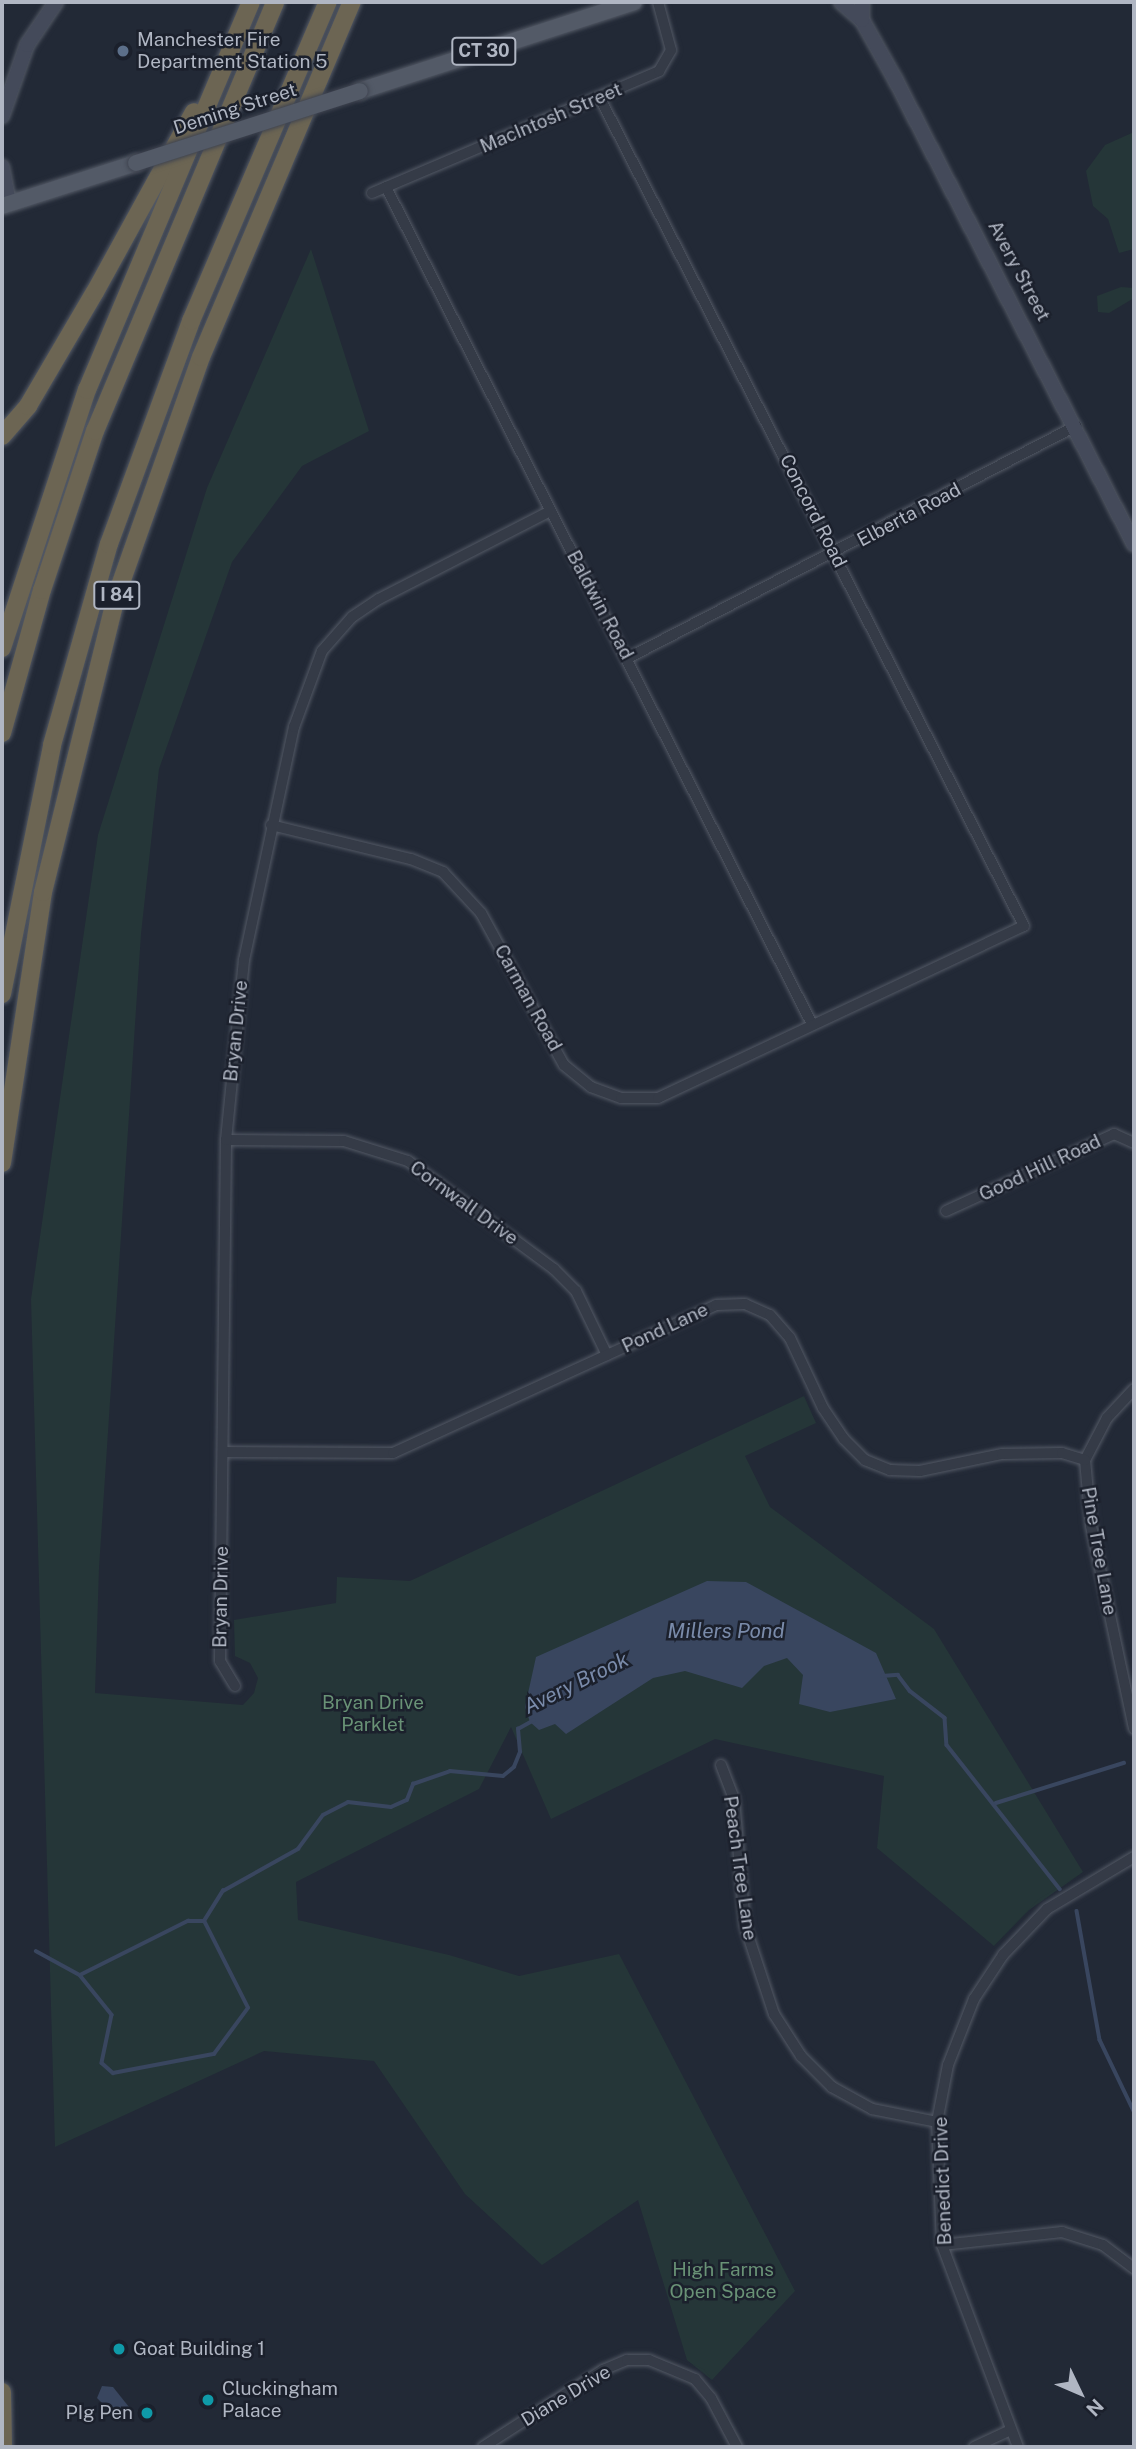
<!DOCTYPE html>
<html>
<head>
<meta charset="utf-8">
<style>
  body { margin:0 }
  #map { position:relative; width:1136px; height:2449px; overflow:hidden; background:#222936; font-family:"Public Sans",sans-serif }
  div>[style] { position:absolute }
  .green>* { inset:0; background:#253638 }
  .water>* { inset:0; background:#39465f }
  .stream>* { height:3.5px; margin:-1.75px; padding:0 1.75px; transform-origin:1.75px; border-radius:1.75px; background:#39465f }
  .roads { filter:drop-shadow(0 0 2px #535965) drop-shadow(0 0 2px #535965) }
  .street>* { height:10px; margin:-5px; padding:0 5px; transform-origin:5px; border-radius:5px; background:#353b47 }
  .secondary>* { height:14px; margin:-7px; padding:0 7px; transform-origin:7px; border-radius:7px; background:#444a5a }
  .primary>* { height:16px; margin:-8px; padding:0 8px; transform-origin:8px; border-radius:8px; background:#535a67 }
  .highway>* { height:18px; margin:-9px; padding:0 9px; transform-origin:9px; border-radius:9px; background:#6c6553 }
  .bridges { filter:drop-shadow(0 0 2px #3f4450) drop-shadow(0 0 2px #3f4450) }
  .primary-bridge>* { height:16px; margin:-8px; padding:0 8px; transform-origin:8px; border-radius:8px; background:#535a67 }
  .dots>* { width:19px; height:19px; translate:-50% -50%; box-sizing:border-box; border:4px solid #1b202c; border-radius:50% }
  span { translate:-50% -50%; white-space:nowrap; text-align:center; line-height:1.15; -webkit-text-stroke:5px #1b202c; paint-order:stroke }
  .shield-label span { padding:2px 5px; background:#1b202c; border:2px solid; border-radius:5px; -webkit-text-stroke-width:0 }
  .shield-label { font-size:18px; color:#b0b6c3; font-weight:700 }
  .poi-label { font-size:19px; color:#b0b6c3 }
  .left { translate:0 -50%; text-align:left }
  .right { translate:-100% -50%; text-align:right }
  .street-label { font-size:19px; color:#b0b6c3 }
  .park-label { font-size:19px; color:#699276 }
  .water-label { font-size:21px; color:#7a8baa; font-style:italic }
  .frame { position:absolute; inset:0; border:4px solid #b0b6c3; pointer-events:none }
  .north { position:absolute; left:1045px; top:2358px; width:70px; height:70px; -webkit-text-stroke:5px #1b202c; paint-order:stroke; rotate:134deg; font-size:19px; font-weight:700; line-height:28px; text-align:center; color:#b0b6c3 }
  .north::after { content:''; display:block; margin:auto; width:24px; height:32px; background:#b0b6c3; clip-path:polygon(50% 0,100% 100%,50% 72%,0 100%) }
</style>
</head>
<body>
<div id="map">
  <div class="green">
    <i style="clip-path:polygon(1134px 132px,1134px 249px,1119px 253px,1108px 219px,1093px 206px,1086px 171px,1105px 145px)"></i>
    <i style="clip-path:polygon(311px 249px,369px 431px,302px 466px,232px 562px,159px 769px,141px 934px,99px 1568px,95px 1693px,243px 1705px,254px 1693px,258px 1678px,250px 1663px,235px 1656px,234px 1620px,336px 1603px,337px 1577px,410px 1581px,804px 1396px,816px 1423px,745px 1456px,770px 1507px,934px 1629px,1083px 1872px,1029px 1910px,994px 1946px,877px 1848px,884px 1776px,715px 1739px,551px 1819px,511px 1727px,479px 1789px,296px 1882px,298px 1920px,449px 1955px,519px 1976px,619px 1954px,795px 2291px,712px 2380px,687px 2360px,638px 2200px,542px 2265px,465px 2194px,374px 2061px,264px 2051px,55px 2147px,31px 1299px,98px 835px,207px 488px)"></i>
    <i style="clip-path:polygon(1121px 287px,1134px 288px,1134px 298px,1109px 313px,1098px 312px,1097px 296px)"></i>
  </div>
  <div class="water">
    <i style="clip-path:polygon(707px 1581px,746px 1582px,876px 1653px,896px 1699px,830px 1712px,799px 1704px,803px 1675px,787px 1658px,764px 1666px,742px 1688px,685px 1671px,653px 1678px,566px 1734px,555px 1724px,539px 1730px,530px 1722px,525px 1707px,536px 1657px)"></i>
    <i style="clip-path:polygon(102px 2386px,113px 2387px,129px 2407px,119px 2420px,97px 2398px)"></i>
  </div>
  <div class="stream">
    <i style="left:882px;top:1676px;width:16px;rotate:-4deg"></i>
    <i style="left:898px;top:1675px;width:20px;rotate:53deg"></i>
    <i style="left:910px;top:1691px;width:44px;rotate:37.6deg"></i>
    <i style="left:945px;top:1718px;width:27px;rotate:86deg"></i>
    <i style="left:947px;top:1745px;width:183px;rotate:51.9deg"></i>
    <i style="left:996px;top:1803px;width:134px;rotate:-17.4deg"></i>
    <i style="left:1077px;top:1911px;width:131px;rotate:79.9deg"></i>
    <i style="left:1100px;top:2040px;width:79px;rotate:64.4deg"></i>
    <i style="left:36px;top:1951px;width:50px;rotate:28.6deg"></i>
    <i style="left:80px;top:1975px;width:51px;rotate:51.3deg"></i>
    <i style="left:112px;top:2015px;width:49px;rotate:101.8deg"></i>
    <i style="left:102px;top:2063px;width:15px;rotate:42deg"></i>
    <i style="left:113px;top:2073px;width:103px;rotate:-10.7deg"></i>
    <i style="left:214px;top:2054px;width:57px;rotate:-53.5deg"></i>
    <i style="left:248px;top:2008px;width:97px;rotate:-116.8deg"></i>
    <i style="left:204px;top:1921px;width:36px;rotate:-58deg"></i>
    <i style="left:223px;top:1891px;width:86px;rotate:-29.2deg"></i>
    <i style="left:298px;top:1849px;width:42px;rotate:-53.7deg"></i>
    <i style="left:323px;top:1815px;width:28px;rotate:-27deg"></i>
    <i style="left:348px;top:1802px;width:43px;rotate:6.6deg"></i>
    <i style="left:391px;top:1807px;width:17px;rotate:-24deg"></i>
    <i style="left:407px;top:1800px;width:17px;rotate:-69deg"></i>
    <i style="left:413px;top:1784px;width:39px;rotate:-19deg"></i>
    <i style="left:450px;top:1771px;width:53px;rotate:5.4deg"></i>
    <i style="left:503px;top:1776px;width:14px;rotate:-39deg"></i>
    <i style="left:514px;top:1767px;width:16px;rotate:-68deg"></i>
    <i style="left:520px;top:1752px;width:23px;rotate:-95deg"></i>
    <i style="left:518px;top:1729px;width:18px;rotate:-29deg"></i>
    <i style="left:80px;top:1975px;width:121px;rotate:-26.6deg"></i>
    <i style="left:188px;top:1921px;width:16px"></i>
  </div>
  <div class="roads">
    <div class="street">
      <i style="left:386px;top:187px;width:939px;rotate:63.03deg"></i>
      <i style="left:372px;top:193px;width:312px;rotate:-23deg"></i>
      <i style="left:659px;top:71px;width:24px;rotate:-60deg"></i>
      <i style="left:671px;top:50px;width:50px;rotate:-105.2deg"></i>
      <i style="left:628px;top:658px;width:505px;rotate:-27.38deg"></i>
      <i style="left:271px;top:825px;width:144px;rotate:13.7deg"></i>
      <i style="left:411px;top:859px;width:35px;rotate:22deg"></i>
      <i style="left:443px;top:872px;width:56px;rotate:47.2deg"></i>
      <i style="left:481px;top:913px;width:173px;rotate:61.4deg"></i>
      <i style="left:564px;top:1065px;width:35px;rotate:39deg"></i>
      <i style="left:591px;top:1087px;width:32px;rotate:20deg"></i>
      <i style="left:621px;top:1098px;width:37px"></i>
      <i style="left:658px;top:1098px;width:404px;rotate:-25.2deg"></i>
      <i style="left:1024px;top:926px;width:930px;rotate:-117.12deg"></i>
      <i style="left:226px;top:1140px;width:118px;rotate:0.5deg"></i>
      <i style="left:344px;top:1141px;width:67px;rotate:17.4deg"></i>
      <i style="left:408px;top:1161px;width:182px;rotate:36.5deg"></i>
      <i style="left:554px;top:1269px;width:31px;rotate:45deg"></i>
      <i style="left:576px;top:1291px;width:71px;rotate:64.2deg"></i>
      <i style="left:946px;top:1211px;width:185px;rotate:-24.6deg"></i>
      <i style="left:1114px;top:1134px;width:22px;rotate:24deg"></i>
      <i style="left:1134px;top:1389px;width:40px;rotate:133deg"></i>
      <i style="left:1107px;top:1418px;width:47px;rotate:117.6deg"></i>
      <i style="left:1085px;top:1460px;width:66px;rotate:84.8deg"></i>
      <i style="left:1091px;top:1526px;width:207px;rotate:78deg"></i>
      <i style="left:223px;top:1452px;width:170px;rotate:0.3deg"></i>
      <i style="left:393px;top:1453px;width:355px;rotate:-24.6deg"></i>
      <i style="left:716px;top:1305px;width:29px;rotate:-2deg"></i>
      <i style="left:745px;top:1304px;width:27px;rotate:24deg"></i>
      <i style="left:770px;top:1315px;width:30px;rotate:49deg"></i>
      <i style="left:790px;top:1338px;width:77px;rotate:64.8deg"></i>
      <i style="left:823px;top:1408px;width:37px;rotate:56deg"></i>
      <i style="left:844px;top:1439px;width:30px;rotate:45deg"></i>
      <i style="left:865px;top:1460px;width:27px;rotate:22deg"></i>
      <i style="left:890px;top:1470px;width:30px;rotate:2deg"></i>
      <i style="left:920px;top:1471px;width:84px;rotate:-11.7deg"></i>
      <i style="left:1002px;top:1454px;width:60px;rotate:-1deg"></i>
      <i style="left:1062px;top:1453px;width:24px;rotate:17deg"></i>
      <i style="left:235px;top:1686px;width:29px;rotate:-121deg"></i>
      <i style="left:220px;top:1661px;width:521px;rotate:-89.34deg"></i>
      <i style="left:226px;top:1140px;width:181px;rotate:-84.3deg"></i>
      <i style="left:244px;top:960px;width:238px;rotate:-77.9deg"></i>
      <i style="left:294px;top:727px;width:81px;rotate:-69.8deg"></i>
      <i style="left:322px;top:651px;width:45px;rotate:-48.6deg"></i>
      <i style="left:352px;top:617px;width:32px;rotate:-34deg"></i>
      <i style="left:379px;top:599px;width:192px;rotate:-27.2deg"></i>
      <i style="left:721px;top:1765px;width:36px;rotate:69deg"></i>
      <i style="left:734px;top:1799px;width:127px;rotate:85deg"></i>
      <i style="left:745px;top:1926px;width:93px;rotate:71.8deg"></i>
      <i style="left:774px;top:2014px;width:50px;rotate:57.3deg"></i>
      <i style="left:801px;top:2056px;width:44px;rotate:45deg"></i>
      <i style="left:832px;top:2087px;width:46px;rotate:28.8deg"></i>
      <i style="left:872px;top:2109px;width:66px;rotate:11.3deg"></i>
      <i style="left:942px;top:2245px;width:121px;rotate:-6.2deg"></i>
      <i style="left:1062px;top:2232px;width:43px;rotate:17.6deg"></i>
      <i style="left:1103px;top:2245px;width:39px;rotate:37deg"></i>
      <i style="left:483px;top:2447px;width:143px;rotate:-32.7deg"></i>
      <i style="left:603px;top:2370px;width:26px;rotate:-23deg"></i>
      <i style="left:627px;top:2360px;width:22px"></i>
      <i style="left:649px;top:2360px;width:50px;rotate:22.4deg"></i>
      <i style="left:695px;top:2379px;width:25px;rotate:50deg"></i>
      <i style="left:711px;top:2398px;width:55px;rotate:62deg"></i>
      <i style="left:974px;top:2447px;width:38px;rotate:-25deg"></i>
      <i style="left:1018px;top:2447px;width:216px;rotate:-110.6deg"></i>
      <i style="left:942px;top:2245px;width:123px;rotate:-92.3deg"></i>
      <i style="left:937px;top:2122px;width:58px;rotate:-79.1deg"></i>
      <i style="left:948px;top:2065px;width:71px;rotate:-68.5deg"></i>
      <i style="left:974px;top:1999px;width:53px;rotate:-56.6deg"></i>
      <i style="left:1003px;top:1955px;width:64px;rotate:-46.3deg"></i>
      <i style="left:1047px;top:1909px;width:101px;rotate:-30.9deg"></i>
    </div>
    <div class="secondary">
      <i style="left:841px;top:2px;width:28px;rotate:41deg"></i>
      <i style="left:862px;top:20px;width:68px;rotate:60.8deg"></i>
      <i style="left:895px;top:79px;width:523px;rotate:62.8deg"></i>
      <i style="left:862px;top:20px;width:18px;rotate:-90deg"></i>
      <i style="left:2px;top:116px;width:75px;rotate:-70.6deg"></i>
      <i style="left:27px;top:45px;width:52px;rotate:-56deg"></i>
      <i style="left:2px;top:167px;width:38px;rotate:79deg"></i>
    </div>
    <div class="primary">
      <i style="left:360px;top:91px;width:288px;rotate:-18deg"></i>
      <i style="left:2px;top:206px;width:141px;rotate:-17.8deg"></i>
    </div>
    <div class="highway">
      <i style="left:2px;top:436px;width:40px;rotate:-49deg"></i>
      <i style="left:28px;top:406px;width:132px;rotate:-59.6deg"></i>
      <i style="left:95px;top:292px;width:205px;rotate:-61.2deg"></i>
      <i style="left:2px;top:648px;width:272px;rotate:-71.8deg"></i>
      <i style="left:87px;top:390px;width:421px;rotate:-67.1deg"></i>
      <i style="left:2px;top:733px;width:148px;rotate:-74.4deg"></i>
      <i style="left:42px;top:590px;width:168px;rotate:-71.6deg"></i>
      <i style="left:95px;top:431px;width:465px;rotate:-67.2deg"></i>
      <i style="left:2px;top:994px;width:254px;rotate:-78.6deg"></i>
      <i style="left:52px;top:745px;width:209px;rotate:-74.2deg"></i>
      <i style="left:109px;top:544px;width:238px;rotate:-69.8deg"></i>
      <i style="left:191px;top:321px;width:347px;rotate:-66.8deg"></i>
      <i style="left:2px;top:1163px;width:274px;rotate:-81.4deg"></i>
      <i style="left:43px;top:892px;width:307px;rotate:-76.1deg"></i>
      <i style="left:117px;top:594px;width:251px;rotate:-70.5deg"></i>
      <i style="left:201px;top:357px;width:386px;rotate:-67deg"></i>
      <i style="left:2px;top:2392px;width:55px;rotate:89deg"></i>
    </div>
  </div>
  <div class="bridges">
    <div class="primary-bridge">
      <i style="left:136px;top:163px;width:235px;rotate:-17.8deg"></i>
    </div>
  </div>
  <div class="dots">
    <i style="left:123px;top:51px;background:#5c6f8a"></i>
    <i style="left:119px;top:2349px;background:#0f9aa8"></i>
    <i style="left:208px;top:2400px;background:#0f9aa8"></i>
    <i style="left:147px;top:2413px;background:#0f9aa8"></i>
  </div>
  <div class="shield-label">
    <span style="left:484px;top:51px">CT 30</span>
    <span style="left:117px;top:595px">I 84</span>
  </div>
  <div class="poi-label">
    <span class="left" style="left:137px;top:51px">Manchester Fire<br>Department Station 5</span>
    <span class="left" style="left:133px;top:2349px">Goat Building 1</span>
    <span class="left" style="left:222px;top:2400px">Cluckingham<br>Palace</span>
    <span class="right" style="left:133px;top:2413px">PIg Pen</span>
  </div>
  <div class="street-label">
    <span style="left:235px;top:109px;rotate:-18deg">Deming Street</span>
    <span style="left:551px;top:118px;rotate:-23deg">MacIntosh Street</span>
    <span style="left:1019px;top:271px;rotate:62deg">Avery Street</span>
    <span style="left:813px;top:511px;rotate:63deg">Concord Road</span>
    <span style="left:909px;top:515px;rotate:-28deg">Elberta Road</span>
    <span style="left:600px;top:605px;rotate:62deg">Baldwin Road</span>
    <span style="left:528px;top:998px;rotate:61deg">Carman Road</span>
    <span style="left:236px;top:1031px;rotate:-84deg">Bryan Drive</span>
    <span style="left:1040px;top:1168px;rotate:-25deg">Good Hill Road</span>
    <span style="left:464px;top:1203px;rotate:36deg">Cornwall Drive</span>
    <span style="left:665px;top:1328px;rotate:-25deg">Pond Lane</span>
    <span style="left:1099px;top:1551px;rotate:80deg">Pine Tree Lane</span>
    <span style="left:221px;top:1597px;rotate:-89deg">Bryan Drive</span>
    <span style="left:740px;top:1868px;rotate:82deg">Peach Tree Lane</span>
    <span style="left:943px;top:2181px;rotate:-92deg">Benedict Drive</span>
    <span style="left:566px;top:2396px;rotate:-31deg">Diane Drive</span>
  </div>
  <div class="park-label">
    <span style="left:373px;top:1714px">Bryan Drive<br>Parklet</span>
    <span style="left:723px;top:2281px">High Farms<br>Open Space</span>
  </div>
  <div class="water-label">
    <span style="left:726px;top:1631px">Millers Pond</span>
    <span style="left:576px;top:1683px;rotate:-26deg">Avery Brook</span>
  </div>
  <div class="frame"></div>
  <div class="north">N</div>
</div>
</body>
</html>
